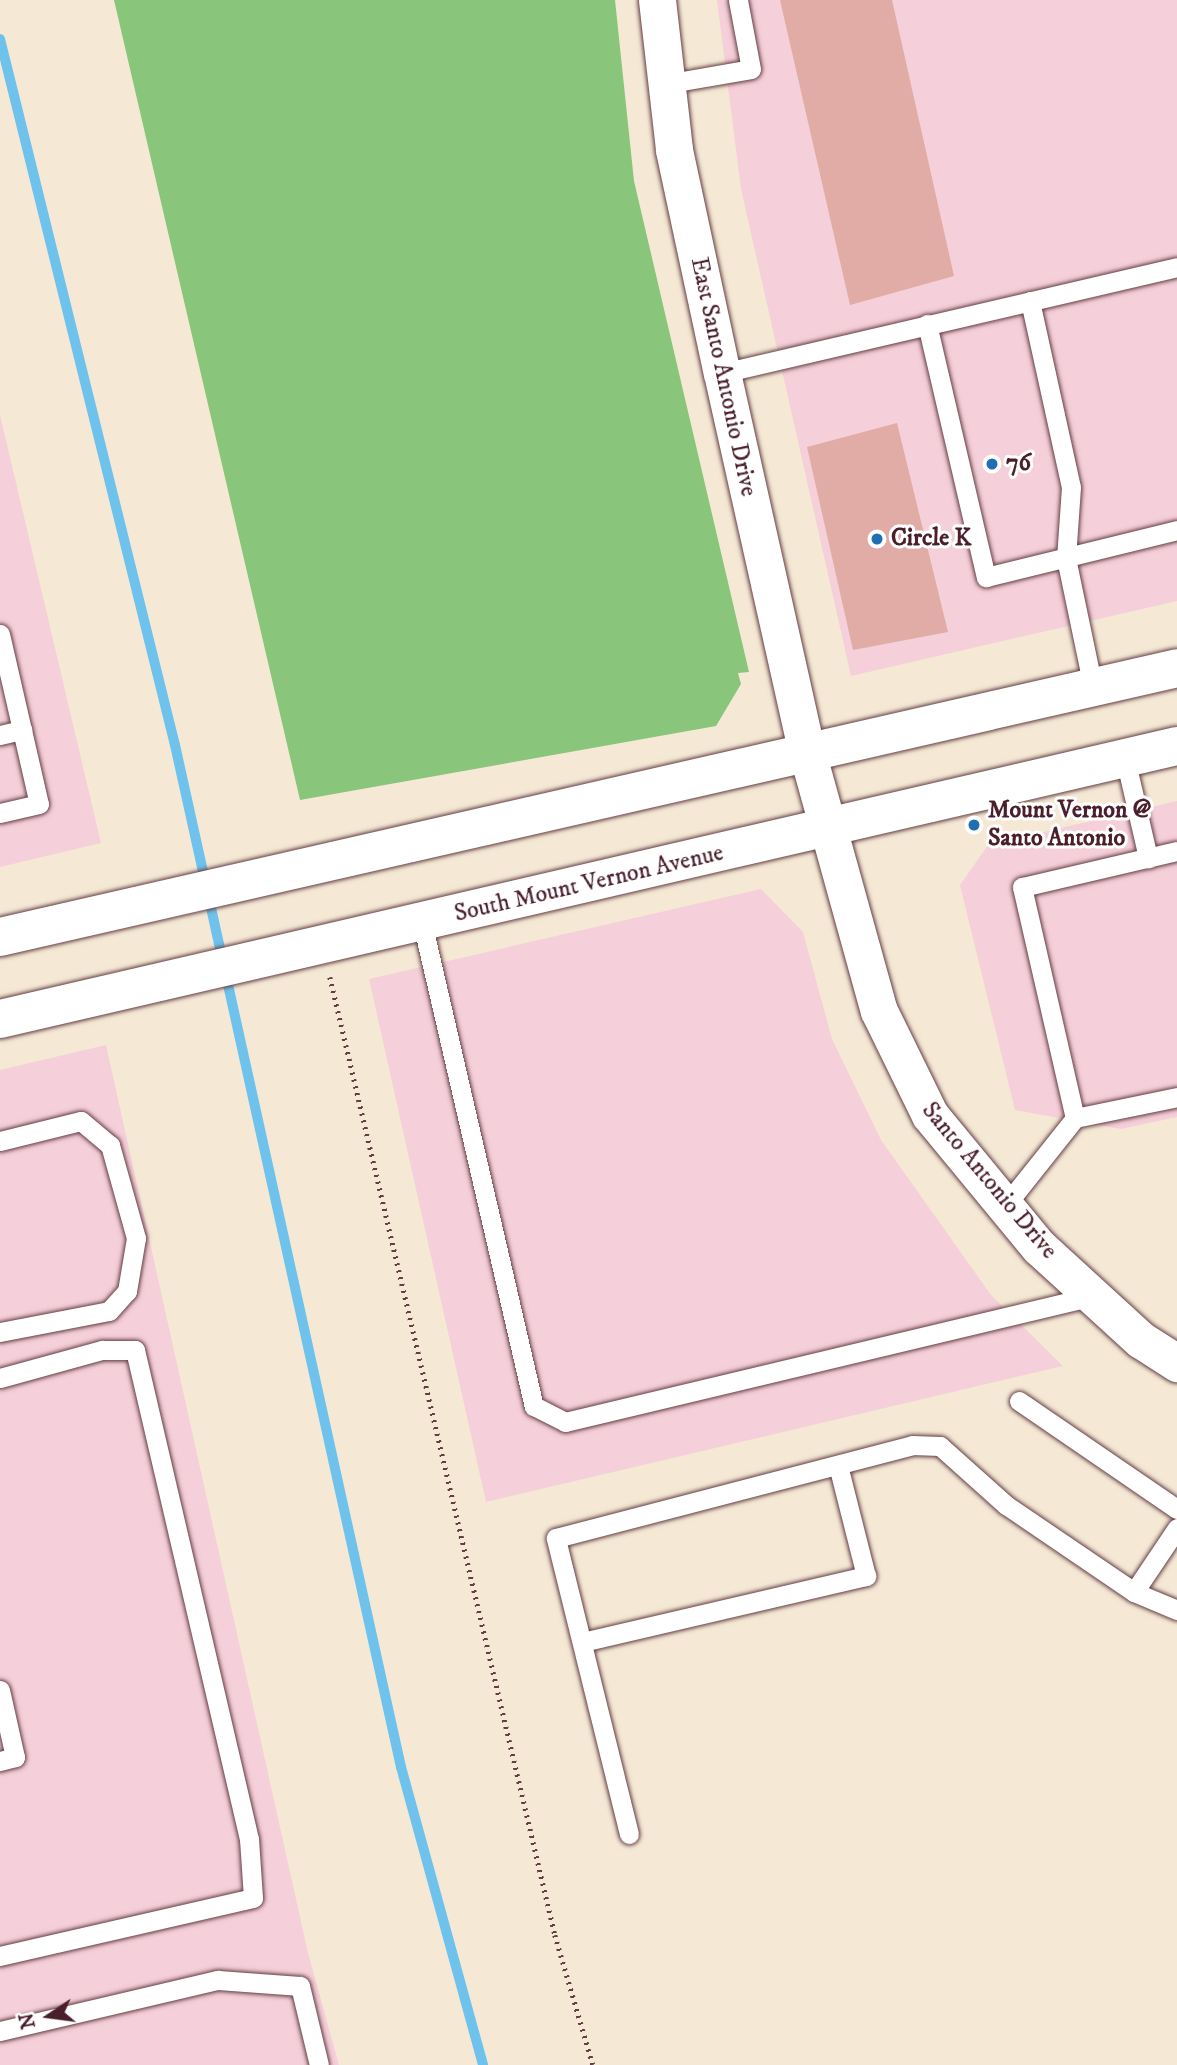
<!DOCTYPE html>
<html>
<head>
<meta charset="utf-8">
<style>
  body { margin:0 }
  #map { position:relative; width:1177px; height:2065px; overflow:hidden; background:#f5e9d5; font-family:"IM FELL DW Pica",serif }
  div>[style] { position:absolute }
  .built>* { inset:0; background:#f5cfd9 }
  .green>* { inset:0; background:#89c57a }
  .stream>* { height:10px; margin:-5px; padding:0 5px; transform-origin:5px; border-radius:5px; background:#6ec2eb }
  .building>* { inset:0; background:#e1aca6 }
  .path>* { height:4.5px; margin-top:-2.25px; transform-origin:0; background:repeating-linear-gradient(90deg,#643d44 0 2px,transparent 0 7px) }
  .roads { filter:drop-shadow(0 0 2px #643d44) drop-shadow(0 0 2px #643d44) }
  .lane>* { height:19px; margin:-9.5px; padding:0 9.5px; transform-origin:9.5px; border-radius:9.5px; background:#fff }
  .street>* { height:37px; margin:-18.5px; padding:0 18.5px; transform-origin:18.5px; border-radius:18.5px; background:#fff }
  .primary>* { height:38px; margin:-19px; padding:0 19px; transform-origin:19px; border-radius:19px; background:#fff }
  .dots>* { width:19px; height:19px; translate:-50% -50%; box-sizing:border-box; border:4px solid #fff; border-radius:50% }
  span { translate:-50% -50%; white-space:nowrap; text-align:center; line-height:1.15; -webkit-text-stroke:6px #fff; paint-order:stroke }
  .street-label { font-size:24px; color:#4a1f2b }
  .poi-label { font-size:24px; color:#4a1f2b; font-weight:700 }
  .left { translate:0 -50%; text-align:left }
  .north { position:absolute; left:14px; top:1981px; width:70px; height:70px; -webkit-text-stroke:5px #fff; paint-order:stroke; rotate:257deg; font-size:19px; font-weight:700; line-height:28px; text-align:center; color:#4a1f2b }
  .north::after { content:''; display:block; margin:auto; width:24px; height:32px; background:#4a1f2b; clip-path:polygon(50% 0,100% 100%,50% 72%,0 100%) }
</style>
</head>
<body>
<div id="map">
  <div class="built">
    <i style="clip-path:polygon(717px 0,1177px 0,1177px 601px,851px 676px,741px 189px)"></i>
    <i style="clip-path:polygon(0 415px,101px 843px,0 867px)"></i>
    <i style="clip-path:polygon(1177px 801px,1177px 1117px,1121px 1129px,1015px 1110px,960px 885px,988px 845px)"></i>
    <i style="clip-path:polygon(761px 889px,803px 932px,832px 1039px,881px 1140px,991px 1295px,1063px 1366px,486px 1502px,369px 979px)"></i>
    <i style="clip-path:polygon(106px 1045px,308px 1953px,339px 2065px,0 2065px,0 1070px)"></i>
  </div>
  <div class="green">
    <i style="clip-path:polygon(114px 0,615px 0,634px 181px,749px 672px,738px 673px,741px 684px,716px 726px,300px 800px)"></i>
  </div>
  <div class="stream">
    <i style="left:0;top:39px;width:727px;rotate:76.08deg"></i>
    <i style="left:175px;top:745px;width:1047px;rotate:77.53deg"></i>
    <i style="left:401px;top:1767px;width:309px;rotate:74.6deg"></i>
  </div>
  <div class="building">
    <i style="clip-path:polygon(780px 0,892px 0,954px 276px,850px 305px)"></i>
    <i style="clip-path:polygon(897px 423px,948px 632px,853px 650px,807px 447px)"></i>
  </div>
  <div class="path">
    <i style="left:330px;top:977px;width:984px;rotate:76.78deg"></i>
    <i style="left:555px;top:1935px;width:135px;rotate:73.7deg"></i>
  </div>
  <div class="roads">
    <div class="lane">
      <i style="left:665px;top:84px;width:87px;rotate:-9.9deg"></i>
      <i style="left:751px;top:69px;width:70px;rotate:-100.7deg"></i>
      <i style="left:1030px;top:301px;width:190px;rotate:77.6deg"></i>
      <i style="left:1071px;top:487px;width:71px;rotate:94deg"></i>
      <i style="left:1066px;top:558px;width:132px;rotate:78.2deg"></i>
      <i style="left:927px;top:324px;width:260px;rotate:76.9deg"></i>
      <i style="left:986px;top:577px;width:197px;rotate:-13.8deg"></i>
      <i style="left:722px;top:373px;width:467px;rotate:-13.1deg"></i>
      <i style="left:0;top:634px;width:174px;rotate:77.1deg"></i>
      <i style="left:39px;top:804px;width:40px;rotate:167deg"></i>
      <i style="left:0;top:735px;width:23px;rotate:-13deg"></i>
      <i style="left:1125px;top:758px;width:103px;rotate:77deg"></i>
      <i style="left:1177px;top:851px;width:159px;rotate:166.9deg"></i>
      <i style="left:1022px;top:887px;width:237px;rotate:77.1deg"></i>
      <i style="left:1075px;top:1118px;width:104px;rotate:-11.6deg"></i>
      <i style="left:422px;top:922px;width:497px;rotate:77deg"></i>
      <i style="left:534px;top:1406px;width:35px;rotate:27deg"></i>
      <i style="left:565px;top:1422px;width:543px;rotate:-13.42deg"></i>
      <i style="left:0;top:1141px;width:83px;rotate:-13.9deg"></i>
      <i style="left:81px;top:1121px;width:38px;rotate:40deg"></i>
      <i style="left:110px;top:1145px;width:97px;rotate:74.4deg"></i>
      <i style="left:136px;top:1238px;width:54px;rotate:99.6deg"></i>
      <i style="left:127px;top:1291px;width:27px;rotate:132deg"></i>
      <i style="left:109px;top:1311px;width:111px;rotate:169.1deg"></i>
      <i style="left:1005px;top:1206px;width:112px;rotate:-51.5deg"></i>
      <i style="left:0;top:1378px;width:106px;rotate:-15.4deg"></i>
      <i style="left:102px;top:1350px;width:33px"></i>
      <i style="left:135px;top:1350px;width:502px;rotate:76.88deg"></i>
      <i style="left:249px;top:1839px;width:59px;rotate:86.1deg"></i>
      <i style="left:253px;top:1898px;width:260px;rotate:167.1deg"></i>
      <i style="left:1019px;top:1401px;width:191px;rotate:34.4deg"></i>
      <i style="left:1134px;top:1592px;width:77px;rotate:-56.1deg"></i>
      <i style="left:582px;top:1642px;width:292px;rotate:-13.1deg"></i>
      <i style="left:866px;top:1576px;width:114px;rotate:-104.2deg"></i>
      <i style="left:0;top:1690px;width:69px;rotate:77.4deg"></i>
      <i style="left:15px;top:1757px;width:16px;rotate:165deg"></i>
      <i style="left:629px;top:1834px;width:305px;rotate:-103.9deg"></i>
      <i style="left:556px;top:1538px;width:368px;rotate:-14.6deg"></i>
      <i style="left:912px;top:1445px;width:28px;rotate:2deg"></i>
      <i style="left:940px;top:1446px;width:89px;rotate:41.8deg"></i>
      <i style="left:1006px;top:1505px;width:155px;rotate:34.2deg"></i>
      <i style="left:1134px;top:1592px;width:47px;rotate:22.7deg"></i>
      <i style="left:0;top:2031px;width:224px;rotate:-13.2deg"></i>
      <i style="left:218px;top:1980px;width:82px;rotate:4.2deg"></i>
      <i style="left:300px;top:1986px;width:81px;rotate:76.5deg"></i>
    </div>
    <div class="street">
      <i style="left:657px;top:0;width:151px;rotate:83.5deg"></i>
      <i style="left:674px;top:150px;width:228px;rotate:77.9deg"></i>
      <i style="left:722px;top:373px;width:388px;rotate:77.4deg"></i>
      <i style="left:807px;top:752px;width:269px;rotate:74.5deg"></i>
      <i style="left:879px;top:1011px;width:116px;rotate:63.9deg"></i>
      <i style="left:930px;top:1115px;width:171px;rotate:50.5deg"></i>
      <i style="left:1039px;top:1247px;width:138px;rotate:42.4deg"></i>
      <i style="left:1141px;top:1340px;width:43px;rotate:32.6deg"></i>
    </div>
    <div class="primary">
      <i style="left:0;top:937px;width:1207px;rotate:-12.87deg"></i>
      <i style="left:0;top:1019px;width:1208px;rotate:-13.06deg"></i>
    </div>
  </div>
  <div class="dots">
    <i style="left:992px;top:464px;background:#1f6fb2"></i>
    <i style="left:877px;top:539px;background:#1f6fb2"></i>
    <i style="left:974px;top:825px;background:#1f6fb2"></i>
  </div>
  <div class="street-label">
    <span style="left:723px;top:377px;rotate:78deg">East Santo Antonio Drive</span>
    <span style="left:589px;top:884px;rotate:-13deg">South Mount Vernon Avenue</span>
    <span style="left:989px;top:1181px;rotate:50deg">Santo Antonio Drive</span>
  </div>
  <div class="poi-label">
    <span class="left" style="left:1006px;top:464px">76</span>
    <span class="left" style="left:891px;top:539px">Circle K</span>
    <span class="left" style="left:988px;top:825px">Mount Vernon @<br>Santo Antonio</span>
  </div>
  <div class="north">N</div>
</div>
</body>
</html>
